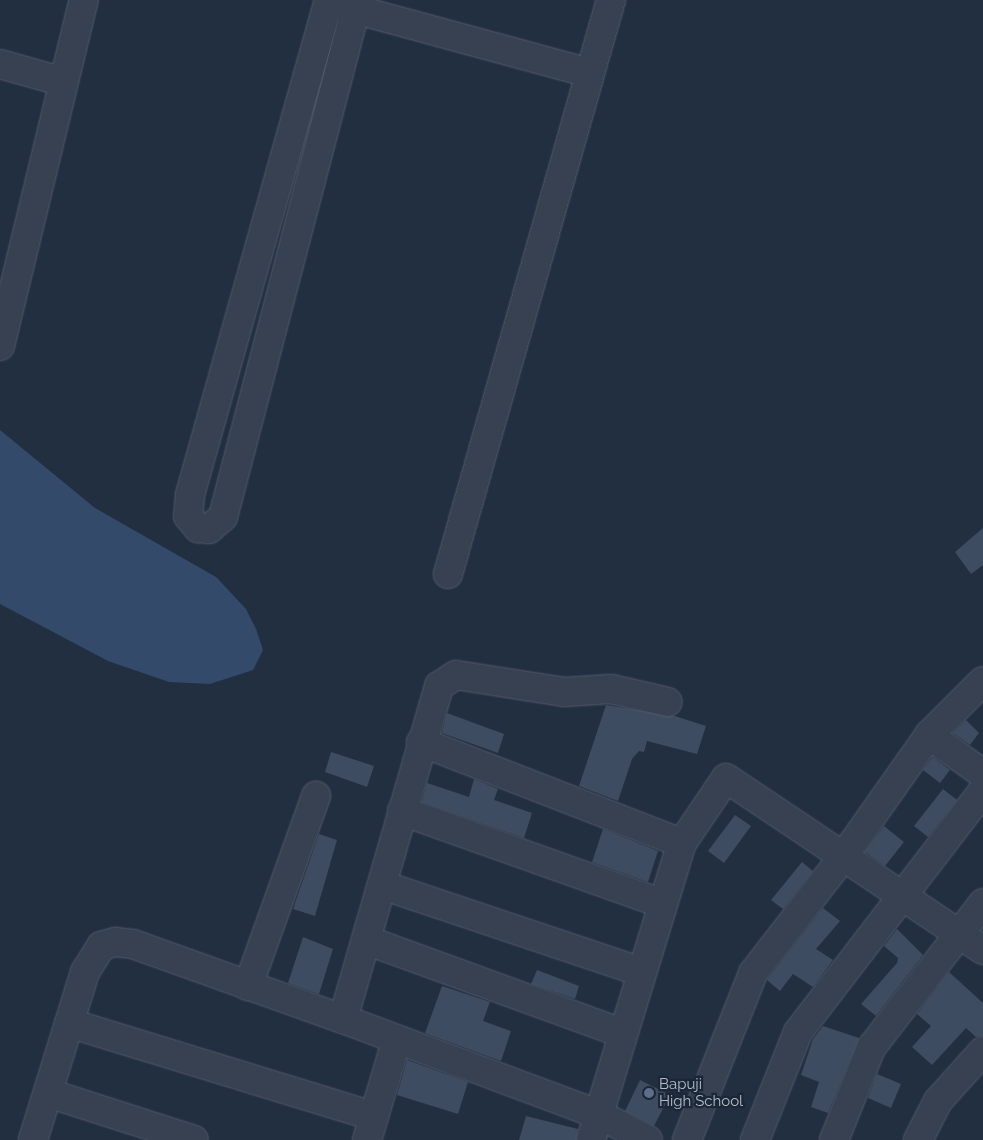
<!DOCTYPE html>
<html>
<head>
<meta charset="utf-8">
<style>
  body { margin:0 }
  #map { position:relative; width:983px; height:1140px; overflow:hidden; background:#222f41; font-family:Raleway,sans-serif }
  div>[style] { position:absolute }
  .water>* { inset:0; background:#344a6a }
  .building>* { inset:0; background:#3e4c61 }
  .roads { filter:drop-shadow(0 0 1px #525c6b) drop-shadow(0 0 1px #525c6b) }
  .minor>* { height:28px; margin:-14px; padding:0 14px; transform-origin:14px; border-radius:14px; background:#374151 }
  .dots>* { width:14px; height:14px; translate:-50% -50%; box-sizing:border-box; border:2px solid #1b2636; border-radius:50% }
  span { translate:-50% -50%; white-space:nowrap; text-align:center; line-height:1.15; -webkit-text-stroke:4.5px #1b2636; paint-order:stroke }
  .poi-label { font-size:15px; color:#b3bccb }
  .left { translate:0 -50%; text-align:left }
</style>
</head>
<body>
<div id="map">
  <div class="water">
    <i style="clip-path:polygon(0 430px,95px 508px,216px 577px,246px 609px,256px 629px,263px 650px,253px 670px,210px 684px,169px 682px,108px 661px,0 604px)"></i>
  </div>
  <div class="building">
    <i style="clip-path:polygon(983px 528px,983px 565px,971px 574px,955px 552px)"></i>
    <i style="clip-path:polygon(606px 705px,675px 716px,706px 726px,697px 754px,647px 741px,644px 752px,639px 751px,632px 759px,618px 801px,579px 786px)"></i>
    <i style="clip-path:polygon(447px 713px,504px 734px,498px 753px,442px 733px)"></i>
    <i style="clip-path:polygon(966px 720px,979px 733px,970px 745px,953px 733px)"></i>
    <i style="clip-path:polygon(331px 752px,374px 766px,367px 787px,325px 772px)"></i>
    <i style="clip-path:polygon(933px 757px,950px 770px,940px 783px,923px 770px)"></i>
    <i style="clip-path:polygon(474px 779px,498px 789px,494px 800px,532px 813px,524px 838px,422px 802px,427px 783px,469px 797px)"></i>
    <i style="clip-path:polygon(943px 789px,957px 800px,928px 837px,914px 826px)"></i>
    <i style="clip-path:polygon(735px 815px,751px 826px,724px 863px,708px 851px)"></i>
    <i style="clip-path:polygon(884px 826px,904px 842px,885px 866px,865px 852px)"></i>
    <i style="clip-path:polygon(603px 829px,658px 851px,648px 882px,592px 862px)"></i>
    <i style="clip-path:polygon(319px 834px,337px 840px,315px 916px,293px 909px)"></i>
    <i style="clip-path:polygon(802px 862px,813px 871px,783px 909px,771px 900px)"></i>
    <i style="clip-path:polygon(823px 908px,840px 921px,816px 949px,833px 960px,813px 987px,793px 974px,780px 991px,767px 980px)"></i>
    <i style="clip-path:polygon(897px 929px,923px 955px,876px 1016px,861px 1004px,897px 963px,898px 958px,884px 946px)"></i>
    <i style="clip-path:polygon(303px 937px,333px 949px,319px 994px,288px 983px)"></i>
    <i style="clip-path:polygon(537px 970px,579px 986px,575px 999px,531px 984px)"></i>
    <i style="clip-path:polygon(949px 972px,983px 1003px,983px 1036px,976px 1037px,966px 1028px,932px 1065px,912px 1047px,931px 1026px,917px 1014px)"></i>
    <i style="clip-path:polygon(442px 986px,490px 1002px,483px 1021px,511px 1031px,501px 1061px,425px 1033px)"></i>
    <i style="clip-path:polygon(823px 1026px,859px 1038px,828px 1113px,811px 1107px,819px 1082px,801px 1075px,813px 1039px)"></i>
    <i style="clip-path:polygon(407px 1060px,468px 1082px,458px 1114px,397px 1095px)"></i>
    <i style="clip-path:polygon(877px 1074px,901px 1084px,891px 1108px,868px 1098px)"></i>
    <i style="clip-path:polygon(640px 1080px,670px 1095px,654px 1126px,625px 1111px)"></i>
    <i style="clip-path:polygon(526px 1116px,578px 1129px,576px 1140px,519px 1140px)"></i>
  </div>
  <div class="roads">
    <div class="minor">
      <i style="left:329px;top:0;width:514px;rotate:105.69deg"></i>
      <i style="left:190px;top:495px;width:21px;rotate:95deg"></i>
      <i style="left:188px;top:516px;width:16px;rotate:50deg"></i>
      <i style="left:198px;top:528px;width:11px;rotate:5deg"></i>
      <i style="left:209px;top:529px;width:18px;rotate:-41deg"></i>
      <i style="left:223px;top:517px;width:534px;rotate:-75.37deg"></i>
      <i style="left:339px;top:5px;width:260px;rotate:15.2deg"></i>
      <i style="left:0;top:64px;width:66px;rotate:15.7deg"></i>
      <i style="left:0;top:346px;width:356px;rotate:-76.4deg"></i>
      <i style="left:448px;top:574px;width:597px;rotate:-74.15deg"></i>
      <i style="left:929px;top:735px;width:67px;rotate:35.8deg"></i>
      <i style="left:421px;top:742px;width:280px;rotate:21.2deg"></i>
      <i style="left:402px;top:811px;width:277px;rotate:19.6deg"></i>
      <i style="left:382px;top:885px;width:274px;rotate:18.5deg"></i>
      <i style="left:366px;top:940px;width:271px;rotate:20deg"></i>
      <i style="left:248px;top:986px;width:202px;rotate:-70.3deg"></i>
      <i style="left:343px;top:1019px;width:347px;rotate:-73.9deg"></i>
      <i style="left:439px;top:686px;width:20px;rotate:-33deg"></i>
      <i style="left:456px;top:675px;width:109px;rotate:8.9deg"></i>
      <i style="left:564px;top:692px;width:47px;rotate:-3.7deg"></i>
      <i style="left:611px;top:689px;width:58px;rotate:12.8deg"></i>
      <i style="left:69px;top:1023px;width:319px;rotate:17deg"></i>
      <i style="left:48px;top:1093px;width:153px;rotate:17.8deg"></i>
      <i style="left:33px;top:1140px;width:176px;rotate:-72.8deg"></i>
      <i style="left:85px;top:972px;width:31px;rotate:-58deg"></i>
      <i style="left:101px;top:946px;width:15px;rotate:-16deg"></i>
      <i style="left:115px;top:942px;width:18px;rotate:6deg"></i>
      <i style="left:133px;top:944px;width:223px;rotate:19.7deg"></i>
      <i style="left:343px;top:1019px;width:274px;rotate:20.5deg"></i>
      <i style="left:600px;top:1115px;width:54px;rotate:27.5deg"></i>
      <i style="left:367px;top:1140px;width:105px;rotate:-73.5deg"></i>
      <i style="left:591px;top:1140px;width:311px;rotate:-73deg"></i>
      <i style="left:682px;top:843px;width:78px;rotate:-55.9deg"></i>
      <i style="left:726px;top:778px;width:309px;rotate:33.8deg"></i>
      <i style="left:687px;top:1140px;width:180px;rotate:-68.4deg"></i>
      <i style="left:753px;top:973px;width:147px;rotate:-52.2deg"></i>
      <i style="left:843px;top:857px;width:149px;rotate:-54.8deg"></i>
      <i style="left:929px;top:735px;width:76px;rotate:-45deg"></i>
      <i style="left:755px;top:1140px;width:116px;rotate:-68.3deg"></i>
      <i style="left:798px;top:1032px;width:304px;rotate:-52.5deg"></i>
      <i style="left:834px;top:1140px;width:99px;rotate:-68.1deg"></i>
      <i style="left:871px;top:1048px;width:183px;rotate:-52.3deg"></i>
      <i style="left:918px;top:1140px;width:44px;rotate:-62.9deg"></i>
      <i style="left:938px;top:1101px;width:67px;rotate:-48deg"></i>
    </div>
  </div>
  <div class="dots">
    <i style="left:649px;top:1093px;background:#5c6f8a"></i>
  </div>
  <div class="poi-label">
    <span class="left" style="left:659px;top:1093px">Bapuji<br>High School</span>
  </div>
</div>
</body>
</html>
